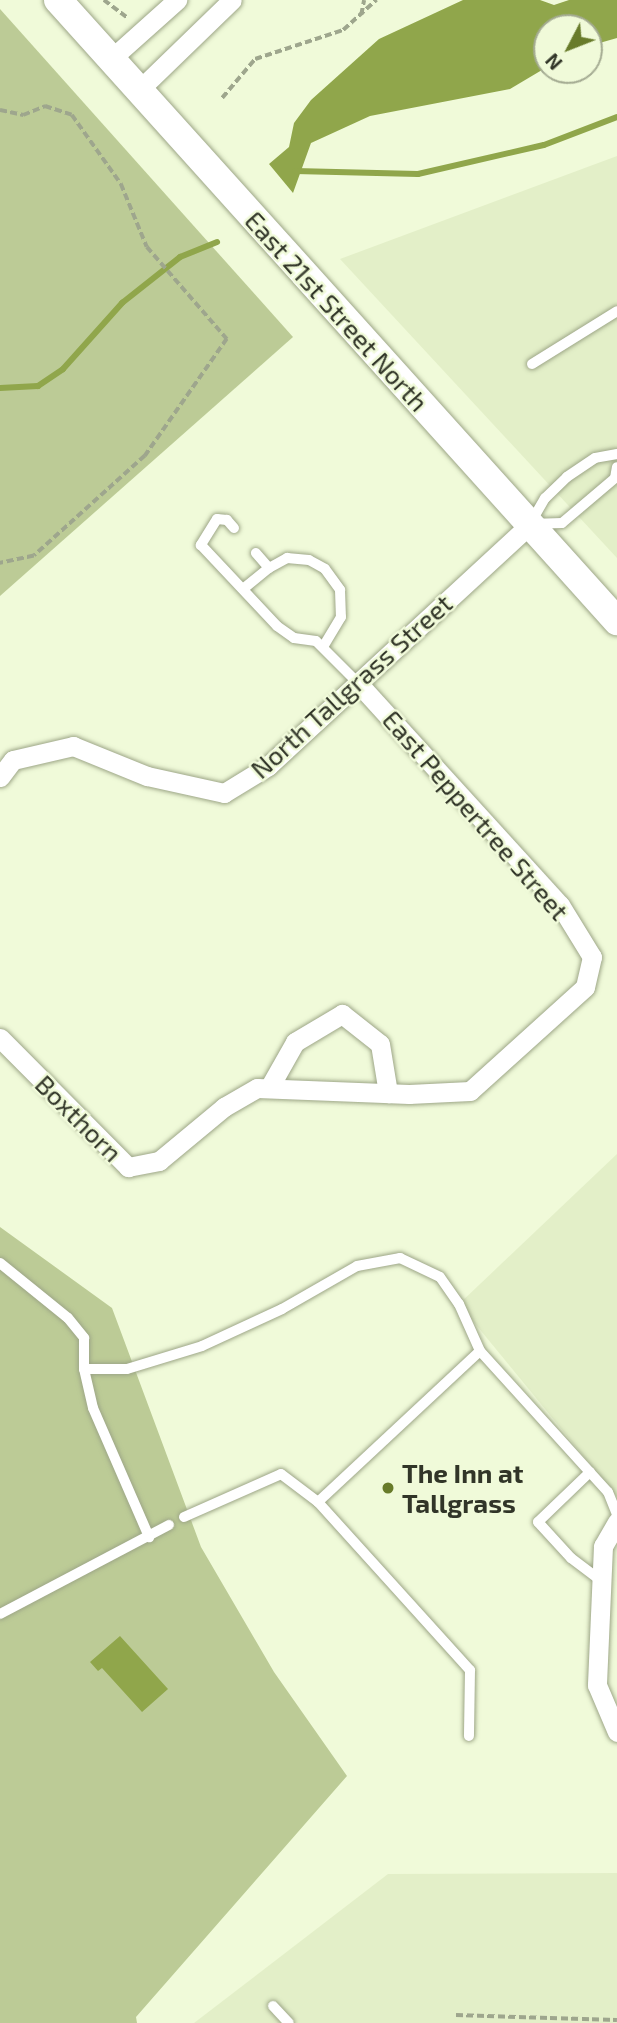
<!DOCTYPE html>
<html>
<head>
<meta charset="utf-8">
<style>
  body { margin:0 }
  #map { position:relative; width:617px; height:2023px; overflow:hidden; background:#f0fad9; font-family:"Exo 2",sans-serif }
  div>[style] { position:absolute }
  .built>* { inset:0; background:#e3efc8 }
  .green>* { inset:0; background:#bccb96 }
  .water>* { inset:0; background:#90a64b }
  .stream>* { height:6px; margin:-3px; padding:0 3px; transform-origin:3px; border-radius:3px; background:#90a64b }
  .path>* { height:3.5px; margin-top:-1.75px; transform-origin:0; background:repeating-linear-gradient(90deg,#9ea68d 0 7px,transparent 0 10.5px) }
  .roads { filter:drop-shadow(0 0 2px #9da687) drop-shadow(0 0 2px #9da687) }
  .lane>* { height:10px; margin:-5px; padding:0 5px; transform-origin:5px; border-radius:5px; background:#fff }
  .street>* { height:19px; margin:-9.5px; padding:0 9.5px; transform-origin:9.5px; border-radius:9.5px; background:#fff }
  .secondary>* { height:28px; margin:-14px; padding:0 14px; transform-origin:14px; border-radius:14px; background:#fff }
  .dots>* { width:19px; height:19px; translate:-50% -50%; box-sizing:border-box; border:4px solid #f0fad9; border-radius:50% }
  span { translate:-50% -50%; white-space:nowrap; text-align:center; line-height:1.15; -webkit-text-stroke:5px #f0fad9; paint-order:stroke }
  .street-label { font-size:26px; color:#313528 }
  .poi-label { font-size:26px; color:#313528; font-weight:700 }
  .left { translate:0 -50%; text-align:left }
  .north { position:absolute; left:533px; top:14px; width:70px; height:70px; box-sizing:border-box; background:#f0fad9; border:2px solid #a4ab92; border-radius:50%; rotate:228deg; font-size:19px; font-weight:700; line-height:28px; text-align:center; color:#313528 }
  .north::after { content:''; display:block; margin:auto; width:24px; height:32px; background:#687b2a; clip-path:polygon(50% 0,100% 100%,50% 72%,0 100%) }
</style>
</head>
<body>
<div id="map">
  <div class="built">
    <i style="clip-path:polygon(617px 156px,617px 558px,340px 259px)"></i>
    <i style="clip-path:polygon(617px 1154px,617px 1497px,459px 1304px)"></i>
    <i style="clip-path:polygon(617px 1873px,617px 2023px,194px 2023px,388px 1874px)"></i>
  </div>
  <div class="green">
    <i style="clip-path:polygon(0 9px,293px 337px,0 596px)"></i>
    <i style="clip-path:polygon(0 1227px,112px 1308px,201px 1547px,274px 1672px,347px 1776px,136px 2017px,137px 2023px,0 2023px)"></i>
  </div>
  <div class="water">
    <i style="clip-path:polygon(463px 0,540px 0,554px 5px,569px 0,617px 0,617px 38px,589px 46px,589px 28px,547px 28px,547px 67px,510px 89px,370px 116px,311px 143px,293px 193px,269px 164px,289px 147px,294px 123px,311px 100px,379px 39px)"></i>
    <i style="clip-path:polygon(120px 1636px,168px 1689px,142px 1712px,102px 1668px,98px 1671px,90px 1662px)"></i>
  </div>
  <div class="stream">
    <i style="left:295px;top:171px;width:123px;rotate:1.4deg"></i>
    <i style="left:418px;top:174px;width:129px;rotate:-13deg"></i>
    <i style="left:544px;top:145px;width:78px;rotate:-21deg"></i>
    <i style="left:0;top:388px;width:38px;rotate:-3deg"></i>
    <i style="left:38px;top:386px;width:30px;rotate:-34deg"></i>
    <i style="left:63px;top:369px;width:89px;rotate:-48.2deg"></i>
    <i style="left:122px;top:303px;width:74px;rotate:-38.4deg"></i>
    <i style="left:180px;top:257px;width:40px;rotate:-22deg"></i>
  </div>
  <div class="path">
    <i style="left:104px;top:0;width:31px;rotate:37deg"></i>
    <i style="left:361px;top:15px;width:15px;rotate:-79deg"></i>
    <i style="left:222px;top:98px;width:51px;rotate:-49.8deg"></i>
    <i style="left:255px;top:59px;width:93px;rotate:-18.2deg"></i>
    <i style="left:343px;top:30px;width:45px;rotate:-42.3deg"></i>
    <i style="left:0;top:110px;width:24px;rotate:12deg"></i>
    <i style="left:23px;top:115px;width:24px;rotate:-22deg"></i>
    <i style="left:45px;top:106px;width:28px;rotate:18deg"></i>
    <i style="left:72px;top:115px;width:85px;rotate:54.6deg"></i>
    <i style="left:121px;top:184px;width:68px;rotate:67.6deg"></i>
    <i style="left:147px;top:247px;width:122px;rotate:49deg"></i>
    <i style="left:227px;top:339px;width:143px;rotate:125deg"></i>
    <i style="left:145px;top:456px;width:149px;rotate:138deg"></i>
    <i style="left:34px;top:556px;width:35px;rotate:168deg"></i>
    <i style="left:456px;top:2015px;width:161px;rotate:1.8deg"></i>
  </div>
  <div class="roads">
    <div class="lane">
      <i style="left:532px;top:364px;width:100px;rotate:-31.9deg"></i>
      <i style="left:617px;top:454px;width:22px;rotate:170deg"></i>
      <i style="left:595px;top:458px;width:34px;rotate:146deg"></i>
      <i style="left:567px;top:477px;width:30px;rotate:136deg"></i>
      <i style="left:545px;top:498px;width:30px;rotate:120deg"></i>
      <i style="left:530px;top:524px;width:32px;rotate:-2deg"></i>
      <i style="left:562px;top:523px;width:70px;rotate:-40.3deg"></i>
      <i style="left:615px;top:478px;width:11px;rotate:-80deg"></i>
      <i style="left:234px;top:528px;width:11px;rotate:-131deg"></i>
      <i style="left:227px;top:520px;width:10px;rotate:-174deg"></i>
      <i style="left:217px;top:519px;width:31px;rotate:122deg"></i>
      <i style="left:201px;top:545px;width:111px;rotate:46.8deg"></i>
      <i style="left:277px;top:626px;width:21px;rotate:35deg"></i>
      <i style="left:294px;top:638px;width:22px;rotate:8deg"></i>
      <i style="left:316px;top:641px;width:59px;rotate:45deg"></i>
      <i style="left:269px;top:568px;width:21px;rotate:-29deg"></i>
      <i style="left:287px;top:558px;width:22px;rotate:5deg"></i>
      <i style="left:309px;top:560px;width:18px;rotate:29deg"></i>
      <i style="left:325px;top:569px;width:26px;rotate:54deg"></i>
      <i style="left:340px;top:590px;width:27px;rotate:88deg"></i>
      <i style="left:341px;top:617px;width:35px;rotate:121deg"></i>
      <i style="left:243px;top:589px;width:33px;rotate:-39deg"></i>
      <i style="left:269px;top:568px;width:20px;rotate:-131deg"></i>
      <i style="left:0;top:1263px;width:87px;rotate:39deg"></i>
      <i style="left:68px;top:1318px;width:26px;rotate:51deg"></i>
      <i style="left:84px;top:1338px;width:31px;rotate:90deg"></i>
      <i style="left:84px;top:1369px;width:40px;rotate:77deg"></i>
      <i style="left:93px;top:1408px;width:141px;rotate:66.5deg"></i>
      <i style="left:84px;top:1369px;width:43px"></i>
      <i style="left:127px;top:1369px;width:78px;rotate:-17deg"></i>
      <i style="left:202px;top:1346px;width:88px;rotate:-24.8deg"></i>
      <i style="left:282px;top:1309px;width:86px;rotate:-29.8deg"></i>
      <i style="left:357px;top:1266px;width:44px;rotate:-10.5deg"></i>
      <i style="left:400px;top:1258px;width:44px;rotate:25.4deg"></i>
      <i style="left:440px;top:1277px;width:33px;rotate:55deg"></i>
      <i style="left:459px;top:1304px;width:51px;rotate:65.9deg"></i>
      <i style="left:480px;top:1351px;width:190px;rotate:47.8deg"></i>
      <i style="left:608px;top:1492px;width:24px;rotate:68deg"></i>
      <i style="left:590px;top:1472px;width:72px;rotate:136.1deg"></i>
      <i style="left:538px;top:1522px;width:49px;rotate:47.5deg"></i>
      <i style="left:571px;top:1558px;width:36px;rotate:37deg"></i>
      <i style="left:318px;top:1502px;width:221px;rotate:-43deg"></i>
      <i style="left:184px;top:1517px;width:106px;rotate:-23.9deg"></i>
      <i style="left:281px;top:1474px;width:46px;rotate:37.1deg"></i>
      <i style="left:318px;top:1502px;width:227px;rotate:47.9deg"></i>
      <i style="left:470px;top:1670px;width:66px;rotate:90.9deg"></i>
      <i style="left:0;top:1614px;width:191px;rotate:-27.8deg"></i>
      <i style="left:273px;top:2006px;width:23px;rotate:47deg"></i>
    </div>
    <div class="street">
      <i style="left:111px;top:59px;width:89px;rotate:-41.8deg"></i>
      <i style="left:139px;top:90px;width:129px;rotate:-44.1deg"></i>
      <i style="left:0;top:777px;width:21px;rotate:-53deg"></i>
      <i style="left:13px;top:760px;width:62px;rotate:-13.1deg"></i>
      <i style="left:73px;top:746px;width:80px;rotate:22.1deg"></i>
      <i style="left:147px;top:776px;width:79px;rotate:12.4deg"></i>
      <i style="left:224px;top:793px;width:52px;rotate:-31.5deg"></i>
      <i style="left:268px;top:766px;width:357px;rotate:-42.7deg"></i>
      <i style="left:0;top:1038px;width:182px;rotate:45.2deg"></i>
      <i style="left:128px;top:1167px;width:32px;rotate:-11deg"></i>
      <i style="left:159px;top:1161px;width:85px;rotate:-39.7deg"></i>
      <i style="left:224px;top:1107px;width:38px;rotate:-30deg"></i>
      <i style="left:257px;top:1088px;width:152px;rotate:2.3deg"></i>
      <i style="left:409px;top:1094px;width:61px;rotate:-2.8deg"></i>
      <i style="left:470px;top:1091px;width:155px;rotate:-42.1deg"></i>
      <i style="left:585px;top:987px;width:31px;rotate:-77deg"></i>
      <i style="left:592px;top:957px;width:61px;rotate:-121.6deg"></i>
      <i style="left:560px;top:905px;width:300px;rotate:-132.3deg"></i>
      <i style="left:269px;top:1088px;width:53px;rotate:-60.5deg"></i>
      <i style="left:295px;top:1042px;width:55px;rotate:-30.8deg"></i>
      <i style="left:342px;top:1014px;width:48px;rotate:38.3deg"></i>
      <i style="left:380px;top:1044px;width:50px;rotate:80.7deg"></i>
      <i style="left:617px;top:1522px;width:28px;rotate:120deg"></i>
      <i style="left:603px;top:1546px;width:139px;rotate:92.5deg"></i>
      <i style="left:597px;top:1685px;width:51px;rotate:66.9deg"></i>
    </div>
    <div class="secondary">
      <i style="left:58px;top:0;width:836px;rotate:48.01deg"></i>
    </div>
  </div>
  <div class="dots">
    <i style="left:388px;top:1488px;background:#687b2a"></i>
  </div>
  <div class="street-label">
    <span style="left:337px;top:311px;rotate:48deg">East 21st Street North</span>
    <span style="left:351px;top:686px;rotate:-42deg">North Tallgrass Street</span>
    <span style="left:476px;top:815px;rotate:49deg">East Peppertree Street</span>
    <span style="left:79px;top:1118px;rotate:45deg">Boxthorn</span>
  </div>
  <div class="poi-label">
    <span class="left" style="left:402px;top:1488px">The Inn at<br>Tallgrass</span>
  </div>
  <div class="north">N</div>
</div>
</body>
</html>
